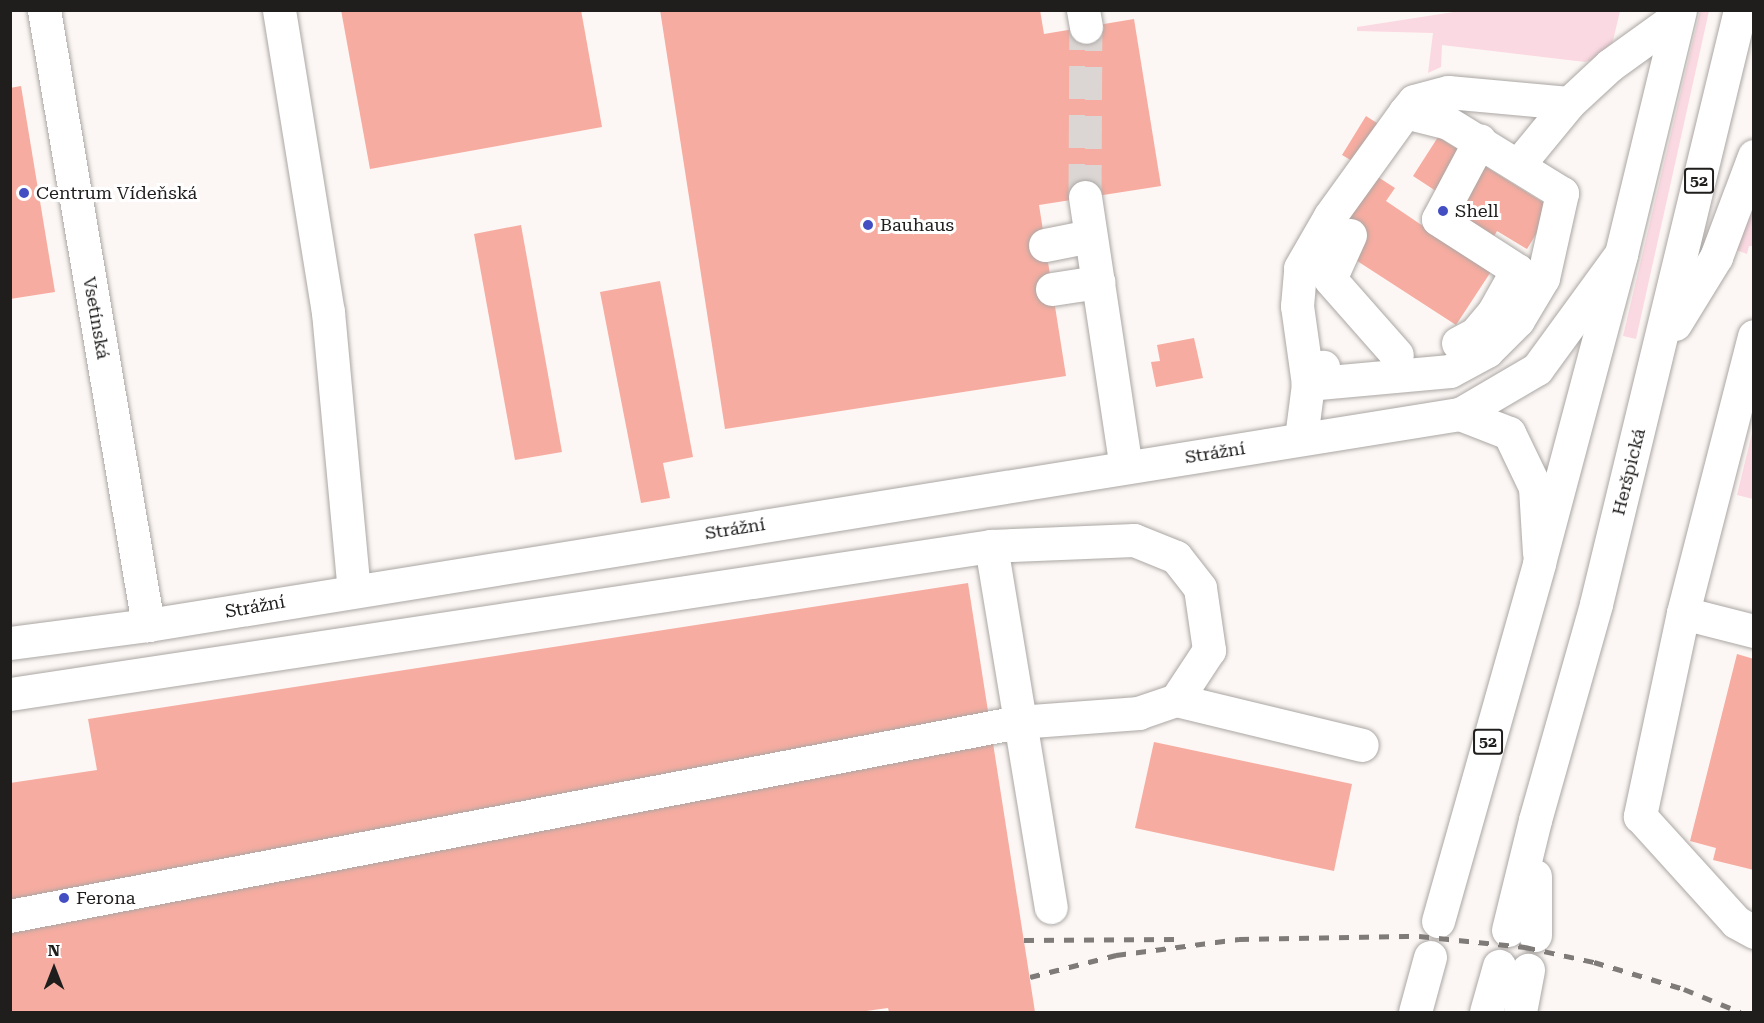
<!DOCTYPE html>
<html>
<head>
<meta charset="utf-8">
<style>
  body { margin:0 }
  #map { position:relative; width:1764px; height:1023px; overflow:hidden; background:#fcf7f4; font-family:"Roboto Serif",serif }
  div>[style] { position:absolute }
  .green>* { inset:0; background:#fbd9e2 }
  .building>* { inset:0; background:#f6aca0 }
  .minor-tunnel>* { height:33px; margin-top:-16.5px; transform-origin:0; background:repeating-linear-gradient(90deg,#dbd6d4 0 33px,transparent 0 49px) }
  .roads { filter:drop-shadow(0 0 2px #aba7a4) drop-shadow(0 0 2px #aba7a4) }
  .minor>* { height:33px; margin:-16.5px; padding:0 16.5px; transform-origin:16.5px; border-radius:16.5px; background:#fff }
  .major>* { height:33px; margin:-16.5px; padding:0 16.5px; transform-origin:16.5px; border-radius:16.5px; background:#fff }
  .rail>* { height:4.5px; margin-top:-2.25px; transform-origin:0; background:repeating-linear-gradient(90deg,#7e7b79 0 10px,transparent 0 20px) }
  .dots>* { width:16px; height:16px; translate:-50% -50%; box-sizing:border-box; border:3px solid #fff; border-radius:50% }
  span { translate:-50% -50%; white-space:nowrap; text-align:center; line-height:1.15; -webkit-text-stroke:6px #fff; paint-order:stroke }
  .shield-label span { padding:2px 4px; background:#fff; border:2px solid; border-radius:4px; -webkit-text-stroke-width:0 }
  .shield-label { font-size:16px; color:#201e1d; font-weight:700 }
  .poi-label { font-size:18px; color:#201e1d }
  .left { translate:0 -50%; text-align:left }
  .street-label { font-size:18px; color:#201e1d }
  .frame { position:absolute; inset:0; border:12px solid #201e1d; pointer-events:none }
  .north { position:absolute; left:24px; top:939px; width:60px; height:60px; -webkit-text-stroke:4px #fff; paint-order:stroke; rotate:0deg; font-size:16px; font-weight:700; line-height:24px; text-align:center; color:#201e1d }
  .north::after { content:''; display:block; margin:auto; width:21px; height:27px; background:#201e1d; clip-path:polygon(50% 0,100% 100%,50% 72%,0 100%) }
</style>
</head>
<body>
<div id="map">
  <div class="green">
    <i style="clip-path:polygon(1460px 11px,1620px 11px,1612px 45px,1596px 59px,1585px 62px,1442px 45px,1441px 67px,1428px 73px,1433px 33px,1357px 31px,1357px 27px)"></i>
    <i style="clip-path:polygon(1700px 11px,1709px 11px,1636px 339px,1623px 336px)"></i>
    <i style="clip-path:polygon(1753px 177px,1753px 246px,1749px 246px,1747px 254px,1728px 247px)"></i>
    <i style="clip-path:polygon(1753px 429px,1753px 499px,1737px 495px)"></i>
  </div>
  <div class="building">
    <i style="clip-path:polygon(341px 10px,581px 10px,602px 127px,370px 169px)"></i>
    <i style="clip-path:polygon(660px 10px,1040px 10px,1044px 34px,1134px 19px,1161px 186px,1039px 205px,1066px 376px,725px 429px)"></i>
    <i style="clip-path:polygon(21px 86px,55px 292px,10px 299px,10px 88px)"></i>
    <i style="clip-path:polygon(1366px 116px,1402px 139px,1378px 177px,1395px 188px,1386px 201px,1423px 226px,1442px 195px,1413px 176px,1438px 137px,1552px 208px,1527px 249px,1497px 231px,1479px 262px,1492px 270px,1456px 325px,1348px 255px,1340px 219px,1371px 172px,1342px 155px)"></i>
    <i style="clip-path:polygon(521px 225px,562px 452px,515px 460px,474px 234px)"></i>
    <i style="clip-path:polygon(660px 281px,693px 457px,663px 463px,670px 498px,641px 503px,600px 292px)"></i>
    <i style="clip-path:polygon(1194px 338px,1203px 378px,1156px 387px,1151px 362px,1160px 361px,1157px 345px)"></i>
    <i style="clip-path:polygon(968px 583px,1035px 1012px,889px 1012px,888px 1008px,859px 1012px,10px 1012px,10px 783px,97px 770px,88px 719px)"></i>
    <i style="clip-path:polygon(1737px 654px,1754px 659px,1754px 870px,1713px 860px,1716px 848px,1690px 841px)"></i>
    <i style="clip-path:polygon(1154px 742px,1352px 784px,1334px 871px,1135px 828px)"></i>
  </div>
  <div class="minor-tunnel">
    <i style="left:1085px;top:197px;width:170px;rotate:-89.7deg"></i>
  </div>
  <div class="roads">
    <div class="minor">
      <i style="left:44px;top:10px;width:624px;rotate:80.4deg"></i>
      <i style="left:279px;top:10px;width:306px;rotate:80.8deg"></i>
      <i style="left:328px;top:312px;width:279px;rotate:84.7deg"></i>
      <i style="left:1083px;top:10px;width:17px;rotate:80deg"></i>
      <i style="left:1405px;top:112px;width:44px;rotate:14.3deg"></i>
      <i style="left:1448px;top:123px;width:134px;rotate:31.6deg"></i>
      <i style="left:1562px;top:193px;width:87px;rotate:102.6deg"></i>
      <i style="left:1543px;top:278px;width:49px;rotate:120.8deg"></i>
      <i style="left:1518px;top:320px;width:44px;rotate:135deg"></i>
      <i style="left:1487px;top:351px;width:42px;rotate:151.6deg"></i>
      <i style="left:1450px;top:371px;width:143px;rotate:174.8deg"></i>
      <i style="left:1308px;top:384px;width:79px;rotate:-98deg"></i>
      <i style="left:1297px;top:306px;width:38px;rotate:-85deg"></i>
      <i style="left:1300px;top:268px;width:60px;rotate:-60deg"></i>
      <i style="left:1330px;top:216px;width:128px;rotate:-54.2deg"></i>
      <i style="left:1405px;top:112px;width:14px;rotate:-51deg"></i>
      <i style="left:1414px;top:101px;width:35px;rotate:-15deg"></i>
      <i style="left:1448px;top:92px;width:121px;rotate:5.2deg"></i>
      <i style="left:1569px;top:103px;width:56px;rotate:-42.8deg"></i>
      <i style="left:1610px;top:65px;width:84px;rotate:-35.8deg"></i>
      <i style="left:1518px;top:165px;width:80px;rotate:-50.6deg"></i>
      <i style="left:1085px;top:197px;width:273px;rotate:81.4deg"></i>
      <i style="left:1350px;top:235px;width:48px;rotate:114.4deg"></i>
      <i style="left:1330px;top:279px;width:101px;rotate:48.6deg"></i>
      <i style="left:1045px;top:245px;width:46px;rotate:-11.3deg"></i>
      <i style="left:1052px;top:289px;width:47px;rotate:-8.7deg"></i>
      <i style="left:1754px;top:336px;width:286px;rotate:104.4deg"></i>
      <i style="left:1683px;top:613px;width:73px;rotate:14.2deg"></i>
      <i style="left:1458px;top:343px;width:19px;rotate:-28deg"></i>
      <i style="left:1475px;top:334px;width:30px;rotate:-50deg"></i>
      <i style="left:1494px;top:311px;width:47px;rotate:-60.7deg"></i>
      <i style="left:1517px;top:270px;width:94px;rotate:-147.2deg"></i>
      <i style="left:1438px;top:219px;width:89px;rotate:-62deg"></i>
      <i style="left:1301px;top:438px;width:54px;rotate:-82.6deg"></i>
      <i style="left:1308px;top:384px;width:23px;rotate:-49deg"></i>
      <i style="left:991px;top:546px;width:366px;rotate:80.6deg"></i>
      <i style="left:1539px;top:553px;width:66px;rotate:-93.5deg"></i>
      <i style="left:1535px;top:487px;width:60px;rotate:-115.7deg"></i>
      <i style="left:1509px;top:433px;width:53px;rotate:-158.8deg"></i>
      <i style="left:1460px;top:414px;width:89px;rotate:-30.3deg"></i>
      <i style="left:1537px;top:369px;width:141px;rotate:-53.9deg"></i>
      <i style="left:1683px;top:613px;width:208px;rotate:102deg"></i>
      <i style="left:1640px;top:816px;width:143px;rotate:47.8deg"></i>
      <i style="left:1736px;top:922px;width:21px;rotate:29deg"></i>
      <i style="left:10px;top:643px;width:139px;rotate:-7.4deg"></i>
      <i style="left:148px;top:625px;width:1329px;rotate:-9.14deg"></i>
      <i style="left:10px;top:694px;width:992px;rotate:-8.58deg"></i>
      <i style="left:991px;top:546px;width:143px;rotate:-2.4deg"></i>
      <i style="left:1134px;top:540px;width:45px;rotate:22deg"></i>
      <i style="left:1176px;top:557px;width:39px;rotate:52deg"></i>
      <i style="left:1200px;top:588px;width:63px;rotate:81.7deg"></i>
      <i style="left:1209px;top:650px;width:60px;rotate:123.4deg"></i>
      <i style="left:1176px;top:700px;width:39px;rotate:161deg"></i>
      <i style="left:1139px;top:713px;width:121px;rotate:175.7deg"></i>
      <i style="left:1018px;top:722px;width:1026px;rotate:169.11deg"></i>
      <i style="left:1176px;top:700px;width:191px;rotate:13.6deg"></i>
    </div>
    <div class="major">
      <i style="left:1675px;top:324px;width:79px;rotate:-58.5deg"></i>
      <i style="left:1716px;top:257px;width:108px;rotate:-69.4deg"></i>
      <i style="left:1535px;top:876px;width:59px;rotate:90deg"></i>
      <i style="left:1438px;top:921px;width:372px;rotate:-74.2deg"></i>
      <i style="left:1539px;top:563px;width:320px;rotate:-75.1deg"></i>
      <i style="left:1621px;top:254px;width:251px;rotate:-76.4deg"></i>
      <i style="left:1508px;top:930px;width:113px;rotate:-76.2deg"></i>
      <i style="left:1535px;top:820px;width:224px;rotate:-74.2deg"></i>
      <i style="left:1596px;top:604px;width:611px;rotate:-76.37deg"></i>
      <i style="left:1415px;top:1012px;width:57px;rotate:-74.7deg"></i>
      <i style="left:1486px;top:1012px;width:48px;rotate:-74.2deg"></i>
      <i style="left:1520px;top:1012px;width:43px;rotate:-79.2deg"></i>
    </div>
  </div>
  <div class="rail">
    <i style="left:1024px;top:940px;width:152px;rotate:-0.4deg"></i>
    <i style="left:1030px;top:977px;width:89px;rotate:-14.3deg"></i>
    <i style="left:1116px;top:955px;width:124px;rotate:-7.4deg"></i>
    <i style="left:1239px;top:939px;width:180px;rotate:-1deg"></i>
    <i style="left:1419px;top:936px;width:107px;rotate:5.9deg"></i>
    <i style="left:1525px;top:947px;width:71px;rotate:12.3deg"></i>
    <i style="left:1594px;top:962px;width:94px;rotate:16.7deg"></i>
    <i style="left:1684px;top:989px;width:61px;rotate:22.3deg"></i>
  </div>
  <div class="dots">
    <i style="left:24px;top:193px;background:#424ec2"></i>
    <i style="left:1443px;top:211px;background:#424ec2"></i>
    <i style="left:868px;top:225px;background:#424ec2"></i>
    <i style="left:64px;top:898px;background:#424ec2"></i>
  </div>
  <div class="shield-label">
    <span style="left:1699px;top:181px">52</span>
    <span style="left:1488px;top:742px">52</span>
  </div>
  <div class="poi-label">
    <span class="left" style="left:36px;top:193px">Centrum Vídeňská</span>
    <span class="left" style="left:1455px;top:211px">Shell</span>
    <span class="left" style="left:880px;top:225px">Bauhaus</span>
    <span class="left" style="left:76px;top:898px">Ferona</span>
  </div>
  <div class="street-label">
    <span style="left:96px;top:318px;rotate:80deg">Vsetínská</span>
    <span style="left:1215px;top:453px;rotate:-9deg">Strážní</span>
    <span style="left:1629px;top:472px;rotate:-76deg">Heršpická</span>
    <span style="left:735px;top:529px;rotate:-9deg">Strážní</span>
    <span style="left:255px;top:607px;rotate:-10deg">Strážní</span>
  </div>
  <div class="frame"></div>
  <div class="north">N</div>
</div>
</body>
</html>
